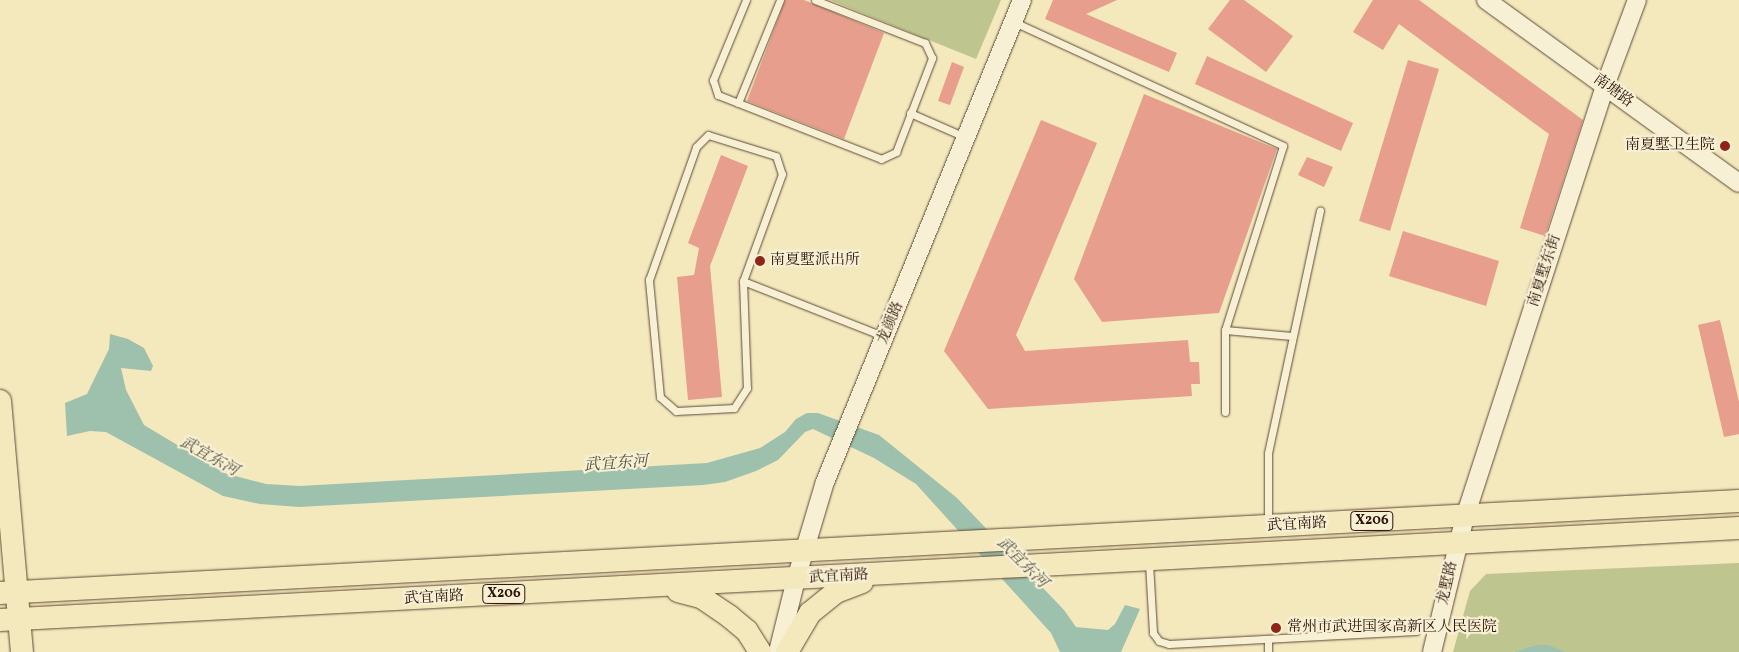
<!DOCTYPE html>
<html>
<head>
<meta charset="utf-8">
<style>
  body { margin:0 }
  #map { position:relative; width:1739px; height:652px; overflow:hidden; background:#f4e8bd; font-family:Vollkorn,"Noto Serif SC",serif }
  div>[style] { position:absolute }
  .green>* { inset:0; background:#bec58f }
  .water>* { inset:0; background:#9dc1ac }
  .building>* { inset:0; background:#e79e8d }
  .roads { filter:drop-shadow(0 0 1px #5e4935) drop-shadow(0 0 1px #5e4935) }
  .service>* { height:7px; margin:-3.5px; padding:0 3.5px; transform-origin:3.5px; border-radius:3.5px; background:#f8f0d4 }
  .tertiary>* { height:18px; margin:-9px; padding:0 9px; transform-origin:9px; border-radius:9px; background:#f8f0d4 }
  .primary>* { height:22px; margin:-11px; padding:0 11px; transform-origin:11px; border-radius:11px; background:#f4e8bd }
  .dots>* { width:14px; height:14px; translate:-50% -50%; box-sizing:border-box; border:2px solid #f8f0d4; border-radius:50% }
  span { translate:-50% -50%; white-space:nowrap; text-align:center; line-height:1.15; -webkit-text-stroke:4.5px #f8f0d4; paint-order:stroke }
  .shield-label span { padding:1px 4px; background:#f8f0d4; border:1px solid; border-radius:4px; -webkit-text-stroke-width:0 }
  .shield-label { font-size:14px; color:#2c1408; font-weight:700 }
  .street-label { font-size:15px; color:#2c1408 }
  .poi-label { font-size:15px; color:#2c1408 }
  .right { translate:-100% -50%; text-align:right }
  .left { translate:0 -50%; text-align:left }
  .water-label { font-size:16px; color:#545141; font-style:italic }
</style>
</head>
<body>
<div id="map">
  <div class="green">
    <i style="clip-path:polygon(830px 0,1001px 0,976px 59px)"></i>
    <i style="clip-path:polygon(1739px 563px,1739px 652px,1566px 652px,1535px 645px,1513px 652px,1453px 652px,1470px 591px,1486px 574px)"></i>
  </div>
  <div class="water">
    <i style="clip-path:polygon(110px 334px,128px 339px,144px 348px,153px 366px,151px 371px,121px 368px,126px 390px,144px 425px,224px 473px,266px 484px,300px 486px,707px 463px,760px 448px,785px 432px,796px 419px,807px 413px,818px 413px,879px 435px,957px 498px,1064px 610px,1076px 627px,1108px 630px,1115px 624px,1125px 605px,1140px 609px,1121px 652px,1060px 652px,1051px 633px,916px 484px,874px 458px,813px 429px,805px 432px,778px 460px,756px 471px,725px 482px,703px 485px,299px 507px,260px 504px,223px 496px,106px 432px,90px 431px,67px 436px,65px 403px,87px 394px,109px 349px)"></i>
    <i style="clip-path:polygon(1535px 645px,1548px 645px,1566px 652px,1513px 652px)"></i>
  </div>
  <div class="building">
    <i style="clip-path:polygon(785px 0,804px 0,884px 33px,844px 139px,747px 101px)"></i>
    <i style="clip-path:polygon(1053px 0,1117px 0,1086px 14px,1177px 53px,1169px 72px,1045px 19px)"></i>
    <i style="clip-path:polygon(1230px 0,1244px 0,1293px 36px,1266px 72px,1208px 29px)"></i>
    <i style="clip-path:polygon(1373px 0,1419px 0,1583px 120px,1545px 236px,1520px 228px,1549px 134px,1399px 24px,1383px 50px,1353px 32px)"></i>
    <i style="clip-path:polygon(1207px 56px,1353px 123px,1341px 151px,1195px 84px)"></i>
    <i style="clip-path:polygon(1408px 60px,1439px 69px,1390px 231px,1359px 221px)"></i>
    <i style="clip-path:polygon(952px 62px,964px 67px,950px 105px,938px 101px)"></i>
    <i style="clip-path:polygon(1144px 94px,1277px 149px,1219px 313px,1102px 322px,1074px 279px)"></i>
    <i style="clip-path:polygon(1041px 120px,1097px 143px,1016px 335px,1025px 351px,1188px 340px,1190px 362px,1199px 362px,1200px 384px,1191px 384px,1192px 396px,988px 409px,944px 351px)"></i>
    <i style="clip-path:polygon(721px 155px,748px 166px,710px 266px,722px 397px,688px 400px,677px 277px,694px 275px,699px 248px,688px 243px)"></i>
    <i style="clip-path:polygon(1307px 157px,1333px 167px,1324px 187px,1298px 175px)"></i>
    <i style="clip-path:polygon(1403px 231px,1499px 261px,1486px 306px,1389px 276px)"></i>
    <i style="clip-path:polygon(1720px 320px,1739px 402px,1739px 434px,1724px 437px,1698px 325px)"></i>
  </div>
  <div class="roads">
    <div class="service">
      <i style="left:746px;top:0;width:87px;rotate:112.4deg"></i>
      <i style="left:713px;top:80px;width:16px;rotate:72deg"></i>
      <i style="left:718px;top:95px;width:175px;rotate:21.4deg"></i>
      <i style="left:881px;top:159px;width:17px;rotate:-25deg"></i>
      <i style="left:896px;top:152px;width:101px;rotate:-69deg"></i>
      <i style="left:932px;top:58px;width:17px;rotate:-115deg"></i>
      <i style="left:925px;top:43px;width:118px;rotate:-158.6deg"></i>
      <i style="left:1014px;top:22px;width:296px;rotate:24.7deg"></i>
      <i style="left:1283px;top:146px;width:193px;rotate:107.5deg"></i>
      <i style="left:1225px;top:330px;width:82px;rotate:90deg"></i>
      <i style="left:738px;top:103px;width:111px;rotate:-67.8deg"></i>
      <i style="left:910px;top:113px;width:60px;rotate:23.6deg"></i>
      <i style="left:708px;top:135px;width:71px;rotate:17.2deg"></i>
      <i style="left:776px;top:156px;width:19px;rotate:72deg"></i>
      <i style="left:782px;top:174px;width:114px;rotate:110deg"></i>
      <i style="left:743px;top:281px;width:107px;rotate:87.9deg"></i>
      <i style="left:747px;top:388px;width:24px;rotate:123deg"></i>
      <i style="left:734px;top:408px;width:58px;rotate:177deg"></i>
      <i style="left:676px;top:411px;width:21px;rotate:-139deg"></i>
      <i style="left:660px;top:397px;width:118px;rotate:-95.4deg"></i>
      <i style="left:649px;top:280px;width:141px;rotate:-70.5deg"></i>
      <i style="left:696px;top:147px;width:17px;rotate:-45deg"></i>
      <i style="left:743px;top:281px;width:153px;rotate:21.5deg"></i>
      <i style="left:1225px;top:330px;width:67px;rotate:5.1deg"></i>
      <i style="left:1268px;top:524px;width:71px;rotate:-90deg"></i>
      <i style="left:1268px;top:453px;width:248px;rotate:-77.9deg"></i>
      <i style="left:1149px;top:563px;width:70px;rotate:86.7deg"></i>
      <i style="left:1153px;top:633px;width:10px;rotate:53deg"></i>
      <i style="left:1159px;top:641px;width:10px;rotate:17deg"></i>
      <i style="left:1169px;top:644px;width:247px;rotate:-3deg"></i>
      <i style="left:1268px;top:640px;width:12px;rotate:90deg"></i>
    </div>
    <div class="tertiary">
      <i style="left:1486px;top:0;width:312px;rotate:35.9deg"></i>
      <i style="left:778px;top:652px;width:75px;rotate:-76.1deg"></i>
      <i style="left:796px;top:579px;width:101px;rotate:-73.4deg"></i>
      <i style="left:825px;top:482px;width:521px;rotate:-67.77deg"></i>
      <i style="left:1432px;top:652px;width:139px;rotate:-76.3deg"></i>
      <i style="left:1465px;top:517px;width:453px;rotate:-72deg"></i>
      <i style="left:1605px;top:86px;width:92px;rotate:-69.6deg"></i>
    </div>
    <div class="primary">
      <i style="left:0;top:401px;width:252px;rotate:85deg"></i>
      <i style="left:678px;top:591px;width:24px;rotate:15deg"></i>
      <i style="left:701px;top:597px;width:34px;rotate:34deg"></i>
      <i style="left:729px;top:616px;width:23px;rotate:40deg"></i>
      <i style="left:747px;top:631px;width:25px;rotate:58deg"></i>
      <i style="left:0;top:593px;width:1741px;rotate:-3.03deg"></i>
      <i style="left:0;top:620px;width:1741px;rotate:-3.03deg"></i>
      <i style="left:787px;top:652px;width:45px;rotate:-59.5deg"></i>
      <i style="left:810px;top:613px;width:33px;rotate:-39deg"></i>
      <i style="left:836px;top:592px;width:28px;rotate:-21deg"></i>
    </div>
  </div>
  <div class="dots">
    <i style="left:1725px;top:146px;background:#8f2418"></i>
    <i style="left:760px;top:261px;background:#8f2418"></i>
    <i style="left:1276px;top:628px;background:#8f2418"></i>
  </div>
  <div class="shield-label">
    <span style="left:1372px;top:521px">X206</span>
    <span style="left:504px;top:594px">X206</span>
  </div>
  <div class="street-label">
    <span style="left:1613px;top:91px;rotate:36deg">南塘路</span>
    <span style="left:1545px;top:271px;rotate:-72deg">南夏墅东街</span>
    <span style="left:891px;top:323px;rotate:-67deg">龙颜路</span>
    <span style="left:1297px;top:525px;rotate:-3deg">武宜南路</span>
    <span style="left:839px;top:577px;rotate:-3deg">武宜南路</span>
    <span style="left:1448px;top:583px;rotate:-77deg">龙墅路</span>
    <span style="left:434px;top:598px;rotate:-3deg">武宜南路</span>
  </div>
  <div class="poi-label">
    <span class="right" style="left:1715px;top:146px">南夏墅卫生院</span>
    <span class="left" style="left:770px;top:261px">南夏墅派出所</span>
    <span class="left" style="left:1287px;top:628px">常州市武进国家高新区人民医院</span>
  </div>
  <div class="water-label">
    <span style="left:209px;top:457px;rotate:29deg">武宜东河</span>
    <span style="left:616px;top:464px;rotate:-4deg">武宜东河</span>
    <span style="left:1022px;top:563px;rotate:45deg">武宜东河</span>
  </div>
</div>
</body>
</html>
